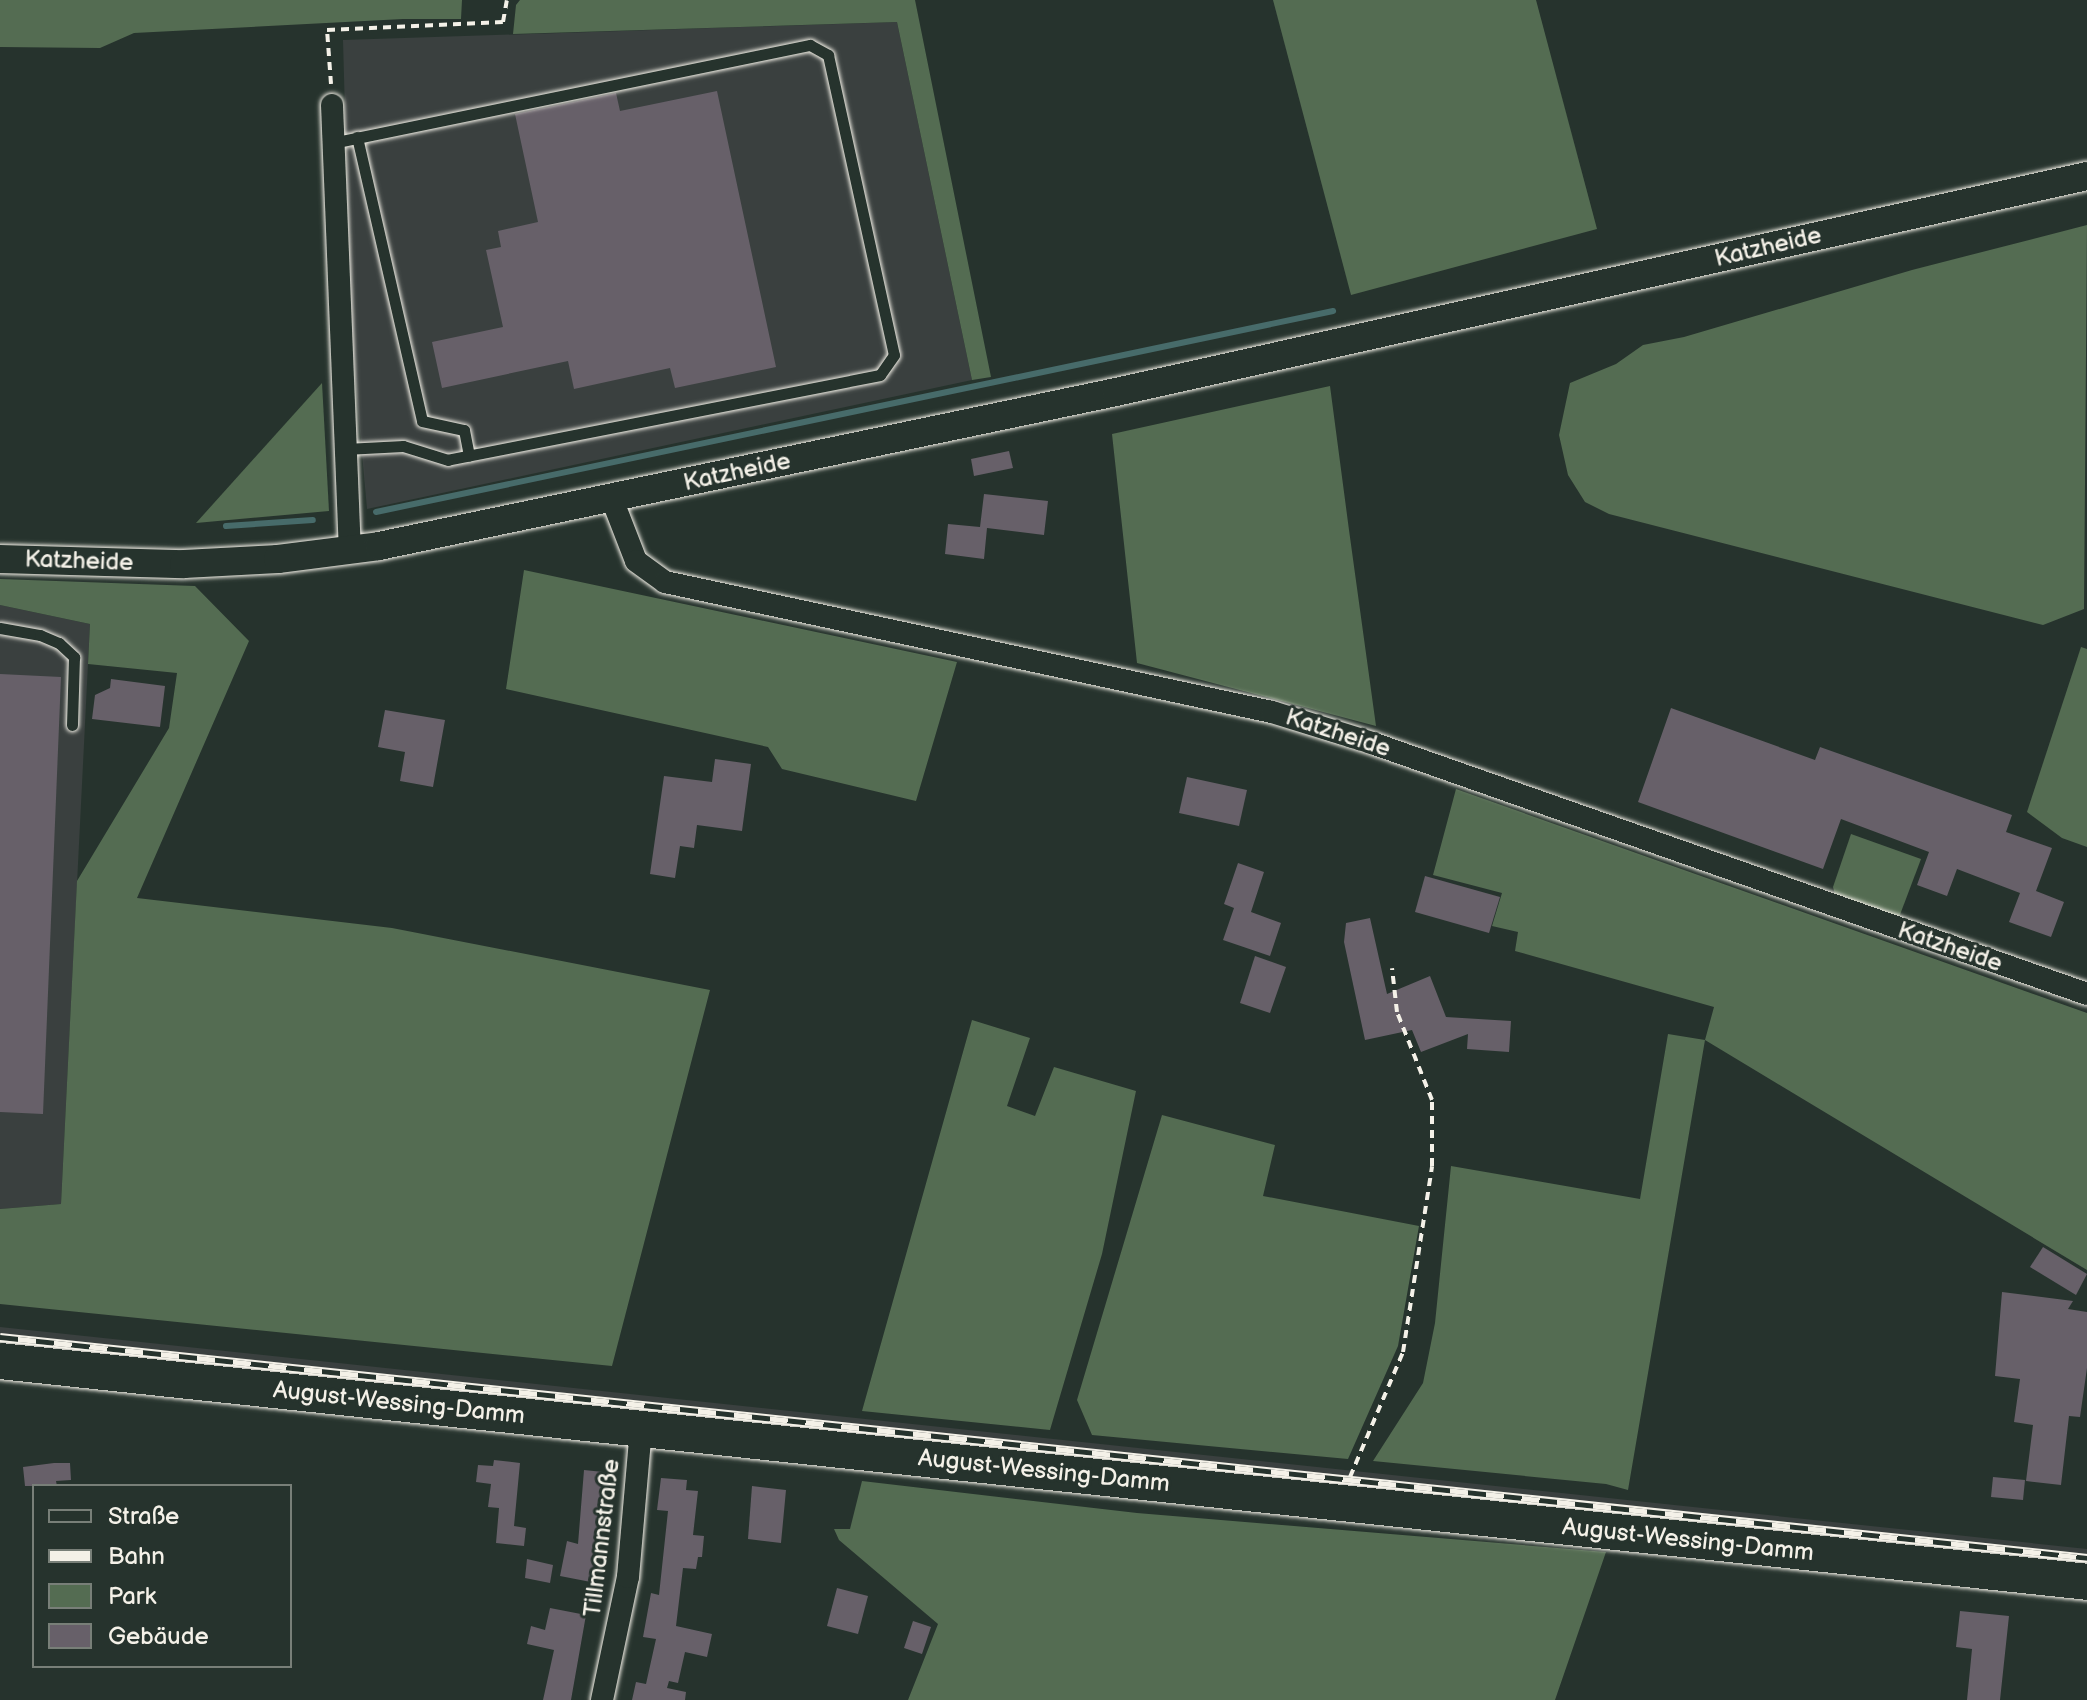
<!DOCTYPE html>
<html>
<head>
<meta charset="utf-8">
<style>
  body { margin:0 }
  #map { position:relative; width:2087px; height:1700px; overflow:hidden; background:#26332d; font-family:"Balsamiq Sans",sans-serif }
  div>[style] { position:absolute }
  .built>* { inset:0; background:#3a403f }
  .green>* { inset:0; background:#546c52 }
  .stream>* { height:6px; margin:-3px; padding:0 3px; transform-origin:3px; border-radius:3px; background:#476b6a }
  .building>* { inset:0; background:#676069 }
  .path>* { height:4px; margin-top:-2px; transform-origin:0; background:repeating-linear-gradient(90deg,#f4f1e8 0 8px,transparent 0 14px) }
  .roads { filter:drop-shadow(0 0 2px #f4f1e8) drop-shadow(0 0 2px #f4f1e8) }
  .service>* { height:11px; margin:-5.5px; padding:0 5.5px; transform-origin:5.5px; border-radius:5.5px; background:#26332d }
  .minor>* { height:22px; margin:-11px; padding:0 11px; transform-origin:11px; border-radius:11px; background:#26332d }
  .tertiary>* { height:28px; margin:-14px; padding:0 14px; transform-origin:14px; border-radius:14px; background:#26332d }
  .primary>* { height:36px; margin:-18px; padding:0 18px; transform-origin:18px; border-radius:18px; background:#26332d }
  .rail>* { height:9px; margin-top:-4.5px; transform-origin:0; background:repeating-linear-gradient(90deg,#26332d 0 18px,#f4f1e8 0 36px); box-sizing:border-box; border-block:2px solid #f4f1e8 }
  span { translate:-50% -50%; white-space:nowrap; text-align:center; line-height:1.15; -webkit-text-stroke:6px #26332d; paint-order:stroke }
  .street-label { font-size:24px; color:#f4f1e8 }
  .legend { position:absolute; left:32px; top:1484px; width:260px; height:184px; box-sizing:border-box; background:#26332d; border:2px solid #787f78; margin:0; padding:10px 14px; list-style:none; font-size:24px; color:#f4f1e8 }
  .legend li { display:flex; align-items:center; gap:16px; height:40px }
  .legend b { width:40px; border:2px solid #787f78 }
</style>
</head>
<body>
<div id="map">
  <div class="built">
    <i style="clip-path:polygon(897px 22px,972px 380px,367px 509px,351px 330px,343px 40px)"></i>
    <i style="clip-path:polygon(0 605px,90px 624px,61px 1204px,0 1209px)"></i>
    <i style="clip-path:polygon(0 1327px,2087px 1549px,2087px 1563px,0 1344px)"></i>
  </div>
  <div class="green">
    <i style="clip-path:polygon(0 0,462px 0,461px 19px,403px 19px,134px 33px,100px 48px,0 47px)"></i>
    <i style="clip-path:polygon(520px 0,915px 0,991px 377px,972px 380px,897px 22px,513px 34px,516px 5px)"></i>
    <i style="clip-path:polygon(1273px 0,1536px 0,1597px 229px,1351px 295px)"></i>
    <i style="clip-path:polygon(2087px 225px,2084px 609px,2043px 625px,1609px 514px,1585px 502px,1568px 475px,1559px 435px,1570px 383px,1616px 364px,1643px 345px,1684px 337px,1912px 270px)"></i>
    <i style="clip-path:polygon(322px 383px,329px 511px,196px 523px)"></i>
    <i style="clip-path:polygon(1330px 386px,1349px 530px,1376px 726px,1137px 663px,1112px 434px)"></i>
    <i style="clip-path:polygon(524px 570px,957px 662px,916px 801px,782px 769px,768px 747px,506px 689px)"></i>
    <i style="clip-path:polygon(0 579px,195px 586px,249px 641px,137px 898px,392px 928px,710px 990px,612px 1366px,0 1304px,0 1209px,61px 1204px,77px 881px,169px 728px,177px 673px,88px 664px,90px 624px,0 605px)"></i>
    <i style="clip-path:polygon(2081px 647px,2087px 649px,2087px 847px,2062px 838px,2027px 812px)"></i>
    <i style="clip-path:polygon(1456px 789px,2087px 1013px,2087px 1270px,1705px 1040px,1628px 1490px,1606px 1484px,1373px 1461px,1423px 1383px,1435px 1323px,1451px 1166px,1640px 1199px,1668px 1034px,1705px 1040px,1714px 1007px,1515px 951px,1518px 932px,1492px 926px,1502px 893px,1433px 875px)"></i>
    <i style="clip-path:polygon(1851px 834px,1921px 859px,1898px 920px,1836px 898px,1833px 887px)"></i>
    <i style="clip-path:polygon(972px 1020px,1030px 1038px,1007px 1106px,1035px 1116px,1054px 1067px,1136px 1091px,1102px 1254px,1050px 1430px,862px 1411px)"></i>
    <i style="clip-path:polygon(1162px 1115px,1275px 1145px,1263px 1196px,1419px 1226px,1398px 1346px,1348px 1459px,1092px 1435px,1077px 1400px)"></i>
    <i style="clip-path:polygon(862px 1481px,1137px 1513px,1606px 1552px,1555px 1700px,908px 1700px,938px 1624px,839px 1540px,834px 1529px,850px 1529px)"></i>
  </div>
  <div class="stream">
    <i style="left:376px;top:512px;width:978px;rotate:-11.86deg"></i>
    <i style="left:226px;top:526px;width:87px;rotate:-3.9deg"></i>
  </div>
  <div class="building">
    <i style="clip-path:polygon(717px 91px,776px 367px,675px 388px,670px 368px,574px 389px,568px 361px,442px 388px,432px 342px,503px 327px,486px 250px,501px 247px,498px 231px,538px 222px,515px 114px,616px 93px,620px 111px)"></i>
    <i style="clip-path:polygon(1009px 451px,1013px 468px,974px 476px,971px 459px)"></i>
    <i style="clip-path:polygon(984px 494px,1048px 501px,1044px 535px,987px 528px,984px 559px,945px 554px,948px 524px,980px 527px)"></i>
    <i style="clip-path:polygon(0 674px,61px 677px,43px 1114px,0 1112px)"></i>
    <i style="clip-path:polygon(111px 679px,165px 686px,160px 727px,92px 719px,95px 695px,110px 688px)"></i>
    <i style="clip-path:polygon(1671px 708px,1815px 760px,1820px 747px,2012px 815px,2006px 832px,2052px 848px,2036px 891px,2064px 902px,2051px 937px,2009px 922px,2020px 893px,1957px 869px,1947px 896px,1917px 885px,1929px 852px,1841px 819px,1823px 869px,1638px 802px)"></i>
    <i style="clip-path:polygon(385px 710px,445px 720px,433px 787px,400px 781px,405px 752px,378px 747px)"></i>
    <i style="clip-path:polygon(715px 759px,751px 764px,742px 831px,697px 825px,694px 848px,680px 846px,675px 878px,650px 874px,664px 776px,712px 782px)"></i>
    <i style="clip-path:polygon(1187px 777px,1247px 790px,1239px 826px,1179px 813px)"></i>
    <i style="clip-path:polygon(1238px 863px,1264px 872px,1251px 912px,1281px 923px,1270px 956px,1223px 940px,1234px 908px,1224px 904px)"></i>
    <i style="clip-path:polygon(1425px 876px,1500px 897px,1489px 933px,1415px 912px)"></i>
    <i style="clip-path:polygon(1370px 918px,1387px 994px,1430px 976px,1446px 1017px,1511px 1021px,1509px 1052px,1467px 1049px,1468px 1034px,1421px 1052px,1412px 1030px,1365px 1040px,1344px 942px,1346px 923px)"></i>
    <i style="clip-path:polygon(1255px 956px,1286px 967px,1270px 1013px,1240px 1003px)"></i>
    <i style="clip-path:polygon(2043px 1247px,2087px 1274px,2076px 1295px,2030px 1267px)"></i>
    <i style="clip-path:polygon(2002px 1292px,2073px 1301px,2068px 1309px,2087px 1312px,2087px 1368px,2080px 1417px,2069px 1416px,2061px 1485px,2026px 1481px,2033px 1425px,2014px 1422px,2020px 1379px,1995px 1376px)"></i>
    <i style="clip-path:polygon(494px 1460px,520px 1463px,514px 1526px,526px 1528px,524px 1546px,496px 1543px,499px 1508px,488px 1507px,491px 1484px,476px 1482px,478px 1465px,493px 1466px)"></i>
    <i style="clip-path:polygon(54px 1463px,70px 1463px,71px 1480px,56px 1481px,57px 1486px,25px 1486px,23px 1467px)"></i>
    <i style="clip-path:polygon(584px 1470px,613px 1473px,609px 1505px,600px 1504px,596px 1548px,603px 1549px,596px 1583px,560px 1576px,567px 1541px,578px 1544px)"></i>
    <i style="clip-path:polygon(1993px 1477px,2025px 1480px,2023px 1500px,1991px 1497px)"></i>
    <i style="clip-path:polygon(661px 1478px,687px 1480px,686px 1490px,698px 1491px,693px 1535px,704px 1536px,702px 1557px,698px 1557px,696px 1569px,683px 1568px,676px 1626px,712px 1634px,707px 1657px,685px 1652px,678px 1683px,669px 1681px,667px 1688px,686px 1692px,685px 1700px,632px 1700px,636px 1682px,646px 1684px,656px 1639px,643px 1637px,651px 1593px,659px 1595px,668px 1511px,657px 1510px)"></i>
    <i style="clip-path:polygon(752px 1486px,786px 1490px,781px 1543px,748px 1539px)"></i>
    <i style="clip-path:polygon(527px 1559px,553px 1565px,550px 1583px,525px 1578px)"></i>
    <i style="clip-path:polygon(837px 1588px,868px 1596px,858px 1634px,827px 1626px)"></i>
    <i style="clip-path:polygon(550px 1608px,586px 1615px,571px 1700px,543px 1700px,554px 1650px,527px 1644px,531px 1626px,545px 1630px)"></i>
    <i style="clip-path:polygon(1960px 1611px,2009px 1616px,2000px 1700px,1967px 1700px,1972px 1649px,1956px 1647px)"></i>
    <i style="clip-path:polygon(913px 1621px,931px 1627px,922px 1654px,904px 1648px)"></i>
  </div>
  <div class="path">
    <i style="left:331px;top:84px;width:54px;rotate:-94.2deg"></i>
    <i style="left:327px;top:30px;width:176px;rotate:-2.6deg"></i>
    <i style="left:503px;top:22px;width:22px;rotate:-80deg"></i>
    <i style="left:1350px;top:1477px;width:136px;rotate:-67deg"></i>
    <i style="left:1403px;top:1352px;width:188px;rotate:-81.1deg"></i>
    <i style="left:1432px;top:1166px;width:66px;rotate:-90deg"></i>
    <i style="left:1432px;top:1100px;width:95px;rotate:-111.7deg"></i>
    <i style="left:1397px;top:1012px;width:44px;rotate:-96.5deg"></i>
  </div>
  <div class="roads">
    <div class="service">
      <i style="left:357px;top:137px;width:291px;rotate:77.1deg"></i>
      <i style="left:422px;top:421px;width:43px;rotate:12.1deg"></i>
      <i style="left:464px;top:430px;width:26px;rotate:79deg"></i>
      <i style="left:332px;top:143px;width:488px;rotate:-11.6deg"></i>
      <i style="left:810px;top:45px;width:21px;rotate:29deg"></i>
      <i style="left:828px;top:55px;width:307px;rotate:77.6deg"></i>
      <i style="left:894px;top:355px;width:24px;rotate:125deg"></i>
      <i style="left:880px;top:375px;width:440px;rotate:168.9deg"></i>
      <i style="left:448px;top:460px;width:47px;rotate:-162.7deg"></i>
      <i style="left:403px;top:446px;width:58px;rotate:177deg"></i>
      <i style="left:0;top:628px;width:41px;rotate:9.9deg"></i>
      <i style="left:40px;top:635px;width:21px;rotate:23deg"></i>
      <i style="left:59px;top:643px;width:21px;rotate:43deg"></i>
      <i style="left:74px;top:657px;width:68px;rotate:91.7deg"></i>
    </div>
    <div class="minor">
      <i style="left:332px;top:105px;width:445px;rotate:87.7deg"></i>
      <i style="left:612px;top:499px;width:66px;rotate:68.8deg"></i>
      <i style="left:636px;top:561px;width:36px;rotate:36deg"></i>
      <i style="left:665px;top:582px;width:621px;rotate:12.09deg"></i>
      <i style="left:1272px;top:712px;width:105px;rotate:17.2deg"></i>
      <i style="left:1372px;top:743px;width:758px;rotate:19.34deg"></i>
      <i style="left:602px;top:1700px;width:126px;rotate:-78.1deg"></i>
      <i style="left:628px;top:1577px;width:149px;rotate:-85deg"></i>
    </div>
    <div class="tertiary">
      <i style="left:0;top:559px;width:184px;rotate:1.6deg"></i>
      <i style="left:184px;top:564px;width:94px;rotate:-3deg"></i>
      <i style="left:278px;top:559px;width:102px;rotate:-7.3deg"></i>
      <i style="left:379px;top:546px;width:753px;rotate:-11.8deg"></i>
      <i style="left:1116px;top:392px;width:995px;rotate:-12.54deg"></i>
    </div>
    <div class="primary">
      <i style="left:0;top:1361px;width:2099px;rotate:6.04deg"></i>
    </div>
  </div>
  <div class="rail">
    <i style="left:0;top:1337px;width:2099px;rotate:6.04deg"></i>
  </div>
  <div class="street-label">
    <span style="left:1768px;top:247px;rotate:-13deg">Katzheide</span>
    <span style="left:737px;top:472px;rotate:-12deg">Katzheide</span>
    <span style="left:79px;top:561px;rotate:2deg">Katzheide</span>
    <span style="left:1338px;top:733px;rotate:18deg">Katzheide</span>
    <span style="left:1950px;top:947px;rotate:19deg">Katzheide</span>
    <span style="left:399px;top:1403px;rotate:6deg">August-Wessing-Damm</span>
    <span style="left:1044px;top:1471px;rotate:6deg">August-Wessing-Damm</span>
    <span style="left:602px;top:1538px;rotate:-83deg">Tillmannstraße</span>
    <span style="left:1688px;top:1540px;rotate:6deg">August-Wessing-Damm</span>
  </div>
  <ul class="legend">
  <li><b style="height:10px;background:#26332d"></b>Straße</li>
  <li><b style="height:10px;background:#f4f1e8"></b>Bahn</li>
  <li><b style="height:22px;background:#546c52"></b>Park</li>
  <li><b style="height:22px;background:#676069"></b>Gebäude</li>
  </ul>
</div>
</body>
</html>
